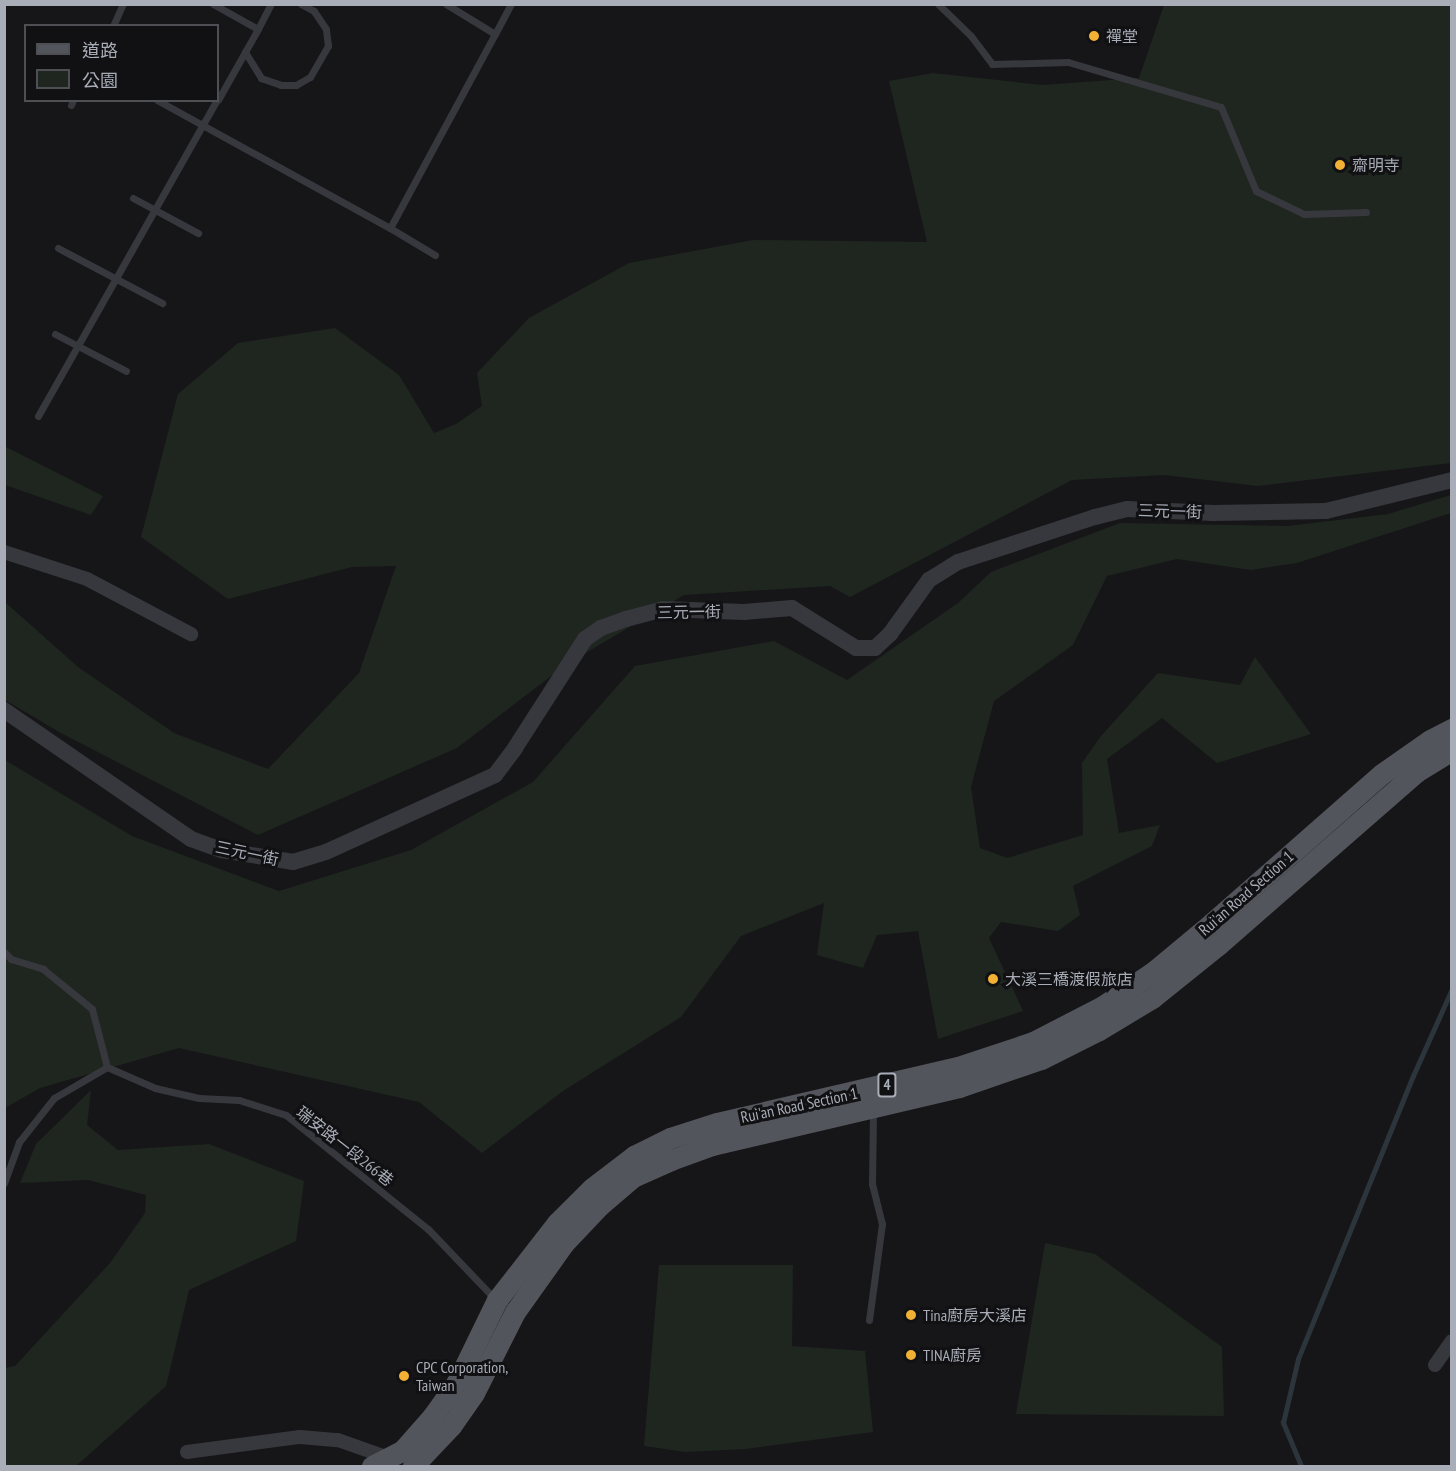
<!DOCTYPE html>
<html>
<head>
<meta charset="utf-8">
<style>
  body { margin:0 }
  #map { position:relative; width:1456px; height:1471px; overflow:hidden; background:#161618; font-family:"PT Sans Narrow","Noto Sans TC",sans-serif }
  div>[style] { position:absolute }
  .green>* { inset:0; background:#1e261f }
  .stream>* { height:4.5px; margin:-2.25px; padding:0 2.25px; transform-origin:2.25px; border-radius:2.25px; background:#2c353c }
  .service>* { height:7px; margin:-3.5px; padding:0 3.5px; transform-origin:3.5px; border-radius:3.5px; background:#37383d }
  .minor>* { height:14px; margin:-7px; padding:0 7px; transform-origin:7px; border-radius:7px; background:#37383d }
  .tertiary>* { height:16px; margin:-8px; padding:0 8px; transform-origin:8px; border-radius:8px; background:#37383d }
  .primary>* { height:21px; margin:-10.5px; padding:0 10.5px; transform-origin:10.5px; border-radius:10.5px; background:#53555c }
  .dots>* { width:16px; height:16px; translate:-50% -50%; box-sizing:border-box; border:3px solid #111113; border-radius:50% }
  span { translate:-50% -50%; white-space:nowrap; text-align:center; line-height:1.15; -webkit-text-stroke:6px #111113; paint-order:stroke }
  .shield-label span { padding:2px 4px; background:#111113; border:2px solid; border-radius:4px; -webkit-text-stroke-width:0 }
  .shield-label { font-size:15px; color:#a8adb8; font-weight:700 }
  .poi-label { font-size:16px; color:#a8adb8 }
  .left { translate:0 -50%; text-align:left }
  .street-label { font-size:16px; color:#a8adb8 }
  .frame { position:absolute; inset:0; border:6px solid #a8adb8; pointer-events:none }
  .legend { position:absolute; left:24px; top:24px; width:195px; height:78px; box-sizing:border-box; background:#111113; border:2px solid #4d4f55; margin:0; padding:8px 10px; list-style:none; font-size:18px; color:#a8adb8 }
  .legend li { display:flex; align-items:center; gap:12px; height:30px }
  .legend b { width:30px; border:2px solid #4d4f55 }
</style>
</head>
<body>
<div id="map">
  <div class="green">
    <i style="clip-path:polygon(1164px 5px,1451px 5px,1451px 463px,1258px 486px,1164px 475px,1072px 480px,850px 597px,830px 586px,684px 595px,567px 664px,457px 748px,258px 835px,61px 733px,5px 700px,5px 602px,78px 667px,174px 733px,268px 769px,359px 673px,396px 566px,352px 567px,228px 599px,141px 537px,178px 394px,238px 343px,335px 328px,399px 375px,434px 433px,456px 424px,482px 406px,477px 373px,529px 318px,629px 263px,753px 240px,927px 242px,889px 81px,933px 73px,1042px 85px,1139px 78px)"></i>
    <i style="clip-path:polygon(4px 446px,103px 496px,91px 515px,5px 485px)"></i>
    <i style="clip-path:polygon(1451px 495px,1451px 513px,1297px 563px,1251px 570px,1177px 559px,1107px 576px,1073px 645px,994px 701px,971px 787px,980px 848px,1007px 858px,1083px 835px,1082px 763px,1101px 736px,1158px 673px,1240px 685px,1255px 657px,1311px 734px,1217px 763px,1162px 718px,1107px 759px,1119px 833px,1160px 825px,1152px 846px,1073px 886px,1080px 915px,1058px 931px,1001px 922px,989px 938px,1023px 1011px,938px 1039px,918px 931px,877px 935px,863px 968px,817px 955px,824px 903px,741px 936px,681px 1017px,563px 1091px,482px 1153px,419px 1102px,179px 1048px,40px 1088px,5px 1108px,5px 760px,132px 836px,279px 891px,411px 850px,533px 782px,635px 666px,774px 641px,847px 680px,958px 603px,991px 572px,1120px 523px,1288px 526px,1388px 514px)"></i>
    <i style="clip-path:polygon(91px 1090px,87px 1125px,118px 1150px,209px 1144px,304px 1181px,296px 1241px,189px 1290px,166px 1386px,76px 1466px,5px 1466px,5px 1368px,15px 1366px,110px 1263px,145px 1213px,146px 1195px,88px 1180px,20px 1183px,36px 1144px)"></i>
    <i style="clip-path:polygon(1045px 1243px,1095px 1254px,1222px 1347px,1224px 1416px,1016px 1414px)"></i>
    <i style="clip-path:polygon(659px 1265px,793px 1265px,792px 1346px,865px 1351px,873px 1432px,746px 1449px,685px 1452px,644px 1446px)"></i>
  </div>
  <div class="stream">
    <i style="left:1301px;top:1466px;width:47px;rotate:-112.7deg"></i>
    <i style="left:1283px;top:1423px;width:66px;rotate:-76.8deg"></i>
    <i style="left:1298px;top:1359px;width:305px;rotate:-67.9deg"></i>
    <i style="left:1413px;top:1076px;width:95px;rotate:-65.9deg"></i>
  </div>
  <div class="service">
    <i style="left:213px;top:4px;width:51px;rotate:29.1deg"></i>
    <i style="left:258px;top:29px;width:81px;rotate:119.4deg"></i>
    <i style="left:938px;top:4px;width:46px;rotate:44.1deg"></i>
    <i style="left:971px;top:36px;width:35px;rotate:53deg"></i>
    <i style="left:992px;top:64px;width:76px;rotate:-1.5deg"></i>
    <i style="left:1068px;top:62px;width:159px;rotate:16.4deg"></i>
    <i style="left:1221px;top:107px;width:91px;rotate:67.4deg"></i>
    <i style="left:1256px;top:191px;width:53px;rotate:25.6deg"></i>
    <i style="left:1304px;top:214px;width:62px;rotate:-1.8deg"></i>
    <i style="left:113px;top:26px;width:24px;rotate:-66deg"></i>
    <i style="left:258px;top:29px;width:28px;rotate:-63deg"></i>
    <i style="left:495px;top:34px;width:34px;rotate:-62deg"></i>
    <i style="left:245px;top:52px;width:31px;rotate:58deg"></i>
    <i style="left:261px;top:78px;width:21px;rotate:19deg"></i>
    <i style="left:281px;top:85px;width:15px"></i>
    <i style="left:296px;top:85px;width:16px;rotate:-30deg"></i>
    <i style="left:310px;top:77px;width:36px;rotate:-60deg"></i>
    <i style="left:328px;top:46px;width:17px;rotate:-97deg"></i>
    <i style="left:326px;top:29px;width:22px;rotate:-124deg"></i>
    <i style="left:314px;top:11px;width:15px;rotate:-152deg"></i>
    <i style="left:157px;top:100px;width:266px;rotate:28.8deg"></i>
    <i style="left:71px;top:105px;width:5px;rotate:-68deg"></i>
    <i style="left:133px;top:198px;width:74px;rotate:28.3deg"></i>
    <i style="left:58px;top:248px;width:118px;rotate:27.9deg"></i>
    <i style="left:435px;top:255px;width:52px;rotate:-149deg"></i>
    <i style="left:390px;top:228px;width:221px;rotate:-61.6deg"></i>
    <i style="left:495px;top:34px;width:57px;rotate:-148.5deg"></i>
    <i style="left:55px;top:334px;width:80px;rotate:27.5deg"></i>
    <i style="left:38px;top:416px;width:363px;rotate:-60.5deg"></i>
    <i style="left:4px;top:952px;width:10px;rotate:45deg"></i>
    <i style="left:11px;top:959px;width:34px;rotate:17deg"></i>
    <i style="left:43px;top:969px;width:63px;rotate:39.2deg"></i>
    <i style="left:92px;top:1009px;width:60px;rotate:75.5deg"></i>
    <i style="left:107px;top:1067px;width:52px;rotate:23.6deg"></i>
    <i style="left:155px;top:1088px;width:45px;rotate:12.8deg"></i>
    <i style="left:199px;top:1098px;width:40px;rotate:2.9deg"></i>
    <i style="left:239px;top:1100px;width:49px;rotate:17.7deg"></i>
    <i style="left:286px;top:1115px;width:182px;rotate:38.8deg"></i>
    <i style="left:428px;top:1229px;width:97px;rotate:46.3deg"></i>
    <i style="left:4px;top:1183px;width:44px;rotate:-69.9deg"></i>
    <i style="left:19px;top:1142px;width:56px;rotate:-51.5deg"></i>
    <i style="left:54px;top:1098px;width:61px;rotate:-30.3deg"></i>
    <i style="left:869px;top:1320px;width:97px;rotate:-82.3deg"></i>
    <i style="left:882px;top:1224px;width:41px;rotate:-104deg"></i>
    <i style="left:872px;top:1184px;width:75px;rotate:-89.2deg"></i>
  </div>
  <div class="minor">
    <i style="left:4px;top:552px;width:87px;rotate:18deg"></i>
    <i style="left:87px;top:579px;width:118px;rotate:27.9deg"></i>
    <i style="left:1435px;top:1365px;width:29px;rotate:-55deg"></i>
    <i style="left:187px;top:1452px;width:114px;rotate:-7.6deg"></i>
    <i style="left:300px;top:1437px;width:38px;rotate:5deg"></i>
    <i style="left:338px;top:1440px;width:51px;rotate:19.5deg"></i>
    <i style="left:386px;top:1457px;width:5px;rotate:68deg"></i>
  </div>
  <div class="tertiary">
    <i style="left:4px;top:710px;width:227px;rotate:34.6deg"></i>
    <i style="left:191px;top:839px;width:33px;rotate:20deg"></i>
    <i style="left:222px;top:850px;width:72px;rotate:9.6deg"></i>
    <i style="left:293px;top:862px;width:34px;rotate:-17deg"></i>
    <i style="left:326px;top:852px;width:186px;rotate:-24.5deg"></i>
    <i style="left:495px;top:775px;width:34px;rotate:-53deg"></i>
    <i style="left:515px;top:748px;width:130px;rotate:-57.3deg"></i>
    <i style="left:585px;top:639px;width:19px;rotate:-35deg"></i>
    <i style="left:601px;top:628px;width:27px;rotate:-20deg"></i>
    <i style="left:626px;top:619px;width:38px;rotate:-15deg"></i>
    <i style="left:663px;top:609px;width:81px;rotate:2.1deg"></i>
    <i style="left:744px;top:612px;width:48px;rotate:-4.8deg"></i>
    <i style="left:792px;top:608px;width:75px;rotate:32deg"></i>
    <i style="left:856px;top:648px;width:19px"></i>
    <i style="left:875px;top:648px;width:21px;rotate:-43deg"></i>
    <i style="left:890px;top:634px;width:67px;rotate:-54.2deg"></i>
    <i style="left:929px;top:580px;width:34px;rotate:-32deg"></i>
    <i style="left:958px;top:562px;width:144px;rotate:-18.2deg"></i>
    <i style="left:1095px;top:517px;width:33px;rotate:-14deg"></i>
    <i style="left:1127px;top:509px;width:86px;rotate:2.7deg"></i>
    <i style="left:1213px;top:513px;width:113px;rotate:-1deg"></i>
    <i style="left:1326px;top:511px;width:130px;rotate:-13.8deg"></i>
  </div>
  <div class="primary">
    <i style="left:372px;top:1466px;width:35px;rotate:-27deg"></i>
    <i style="left:403px;top:1450px;width:44px;rotate:-48.7deg"></i>
    <i style="left:432px;top:1417px;width:43px;rotate:-54.5deg"></i>
    <i style="left:457px;top:1382px;width:91px;rotate:-64deg"></i>
    <i style="left:497px;top:1300px;width:98px;rotate:-52.1deg"></i>
    <i style="left:557px;top:1223px;width:49px;rotate:-45deg"></i>
    <i style="left:592px;top:1188px;width:53px;rotate:-37.3deg"></i>
    <i style="left:634px;top:1156px;width:40px;rotate:-26.6deg"></i>
    <i style="left:670px;top:1138px;width:49px;rotate:-17.7deg"></i>
    <i style="left:717px;top:1123px;width:247px;rotate:-13.1deg"></i>
    <i style="left:958px;top:1067px;width:79px;rotate:-18.4deg"></i>
    <i style="left:1033px;top:1042px;width:79px;rotate:-27.2deg"></i>
    <i style="left:1103px;top:1006px;width:60px;rotate:-34.2deg"></i>
    <i style="left:1153px;top:972px;width:77px;rotate:-39.7deg"></i>
    <i style="left:1212px;top:923px;width:227px;rotate:-41.3deg"></i>
    <i style="left:1383px;top:773px;width:57px;rotate:-35.1deg"></i>
    <i style="left:1430px;top:740px;width:25px;rotate:-27deg"></i>
    <i style="left:413px;top:1466px;width:55px;rotate:-46.5deg"></i>
    <i style="left:451px;top:1426px;width:40px;rotate:-55.1deg"></i>
    <i style="left:474px;top:1393px;width:91px;rotate:-63.2deg"></i>
    <i style="left:515px;top:1312px;width:85px;rotate:-54.6deg"></i>
    <i style="left:564px;top:1243px;width:51px;rotate:-46.6deg"></i>
    <i style="left:599px;top:1206px;width:45px;rotate:-40.5deg"></i>
    <i style="left:633px;top:1177px;width:42px;rotate:-24.1deg"></i>
    <i style="left:671px;top:1160px;width:44px;rotate:-20.1deg"></i>
    <i style="left:712px;top:1145px;width:254px;rotate:-13.2deg"></i>
    <i style="left:959px;top:1087px;width:87px;rotate:-18.9deg"></i>
    <i style="left:1041px;top:1059px;width:65px;rotate:-26.6deg"></i>
    <i style="left:1099px;top:1030px;width:62px;rotate:-31.1deg"></i>
    <i style="left:1152px;top:998px;width:85px;rotate:-38.8deg"></i>
    <i style="left:1218px;top:945px;width:263px;rotate:-41.1deg"></i>
    <i style="left:1416px;top:772px;width:42px;rotate:-31.4deg"></i>
  </div>
  <div class="dots">
    <i style="left:1094px;top:36px;background:#f2b134"></i>
    <i style="left:1340px;top:165px;background:#f2b134"></i>
    <i style="left:993px;top:979px;background:#f2b134"></i>
    <i style="left:911px;top:1315px;background:#f2b134"></i>
    <i style="left:911px;top:1355px;background:#f2b134"></i>
    <i style="left:404px;top:1376px;background:#f2b134"></i>
  </div>
  <div class="shield-label">
    <span style="left:887px;top:1085px">4</span>
  </div>
  <div class="poi-label">
    <span class="left" style="left:1106px;top:36px">禪堂</span>
    <span class="left" style="left:1352px;top:165px">齋明寺</span>
    <span class="left" style="left:1005px;top:979px">大溪三橋渡假旅店</span>
    <span class="left" style="left:923px;top:1315px">Tina廚房大溪店</span>
    <span class="left" style="left:923px;top:1355px">TINA廚房</span>
    <span class="left" style="left:416px;top:1376px">CPC Corporation,<br>Taiwan</span>
  </div>
  <div class="street-label">
    <span style="left:1170px;top:511px;rotate:2deg">三元一街</span>
    <span style="left:689px;top:612px;rotate:-1deg">三元一街</span>
    <span style="left:247px;top:853px;rotate:12deg">三元一街</span>
    <span style="left:1246px;top:893px;rotate:-41deg">Rui'an Road Section 1</span>
    <span style="left:799px;top:1105px;rotate:-12deg">Rui'an Road Section 1</span>
    <span style="left:345px;top:1146px;rotate:38deg">瑞安路一段266巷</span>
  </div>
  <div class="frame"></div>
  <ul class="legend">
  <li><b style="height:8px;background:#53555c"></b>道路</li>
  <li><b style="height:16px;background:#1e261f"></b>公園</li>
  </ul>
</div>
</body>
</html>
